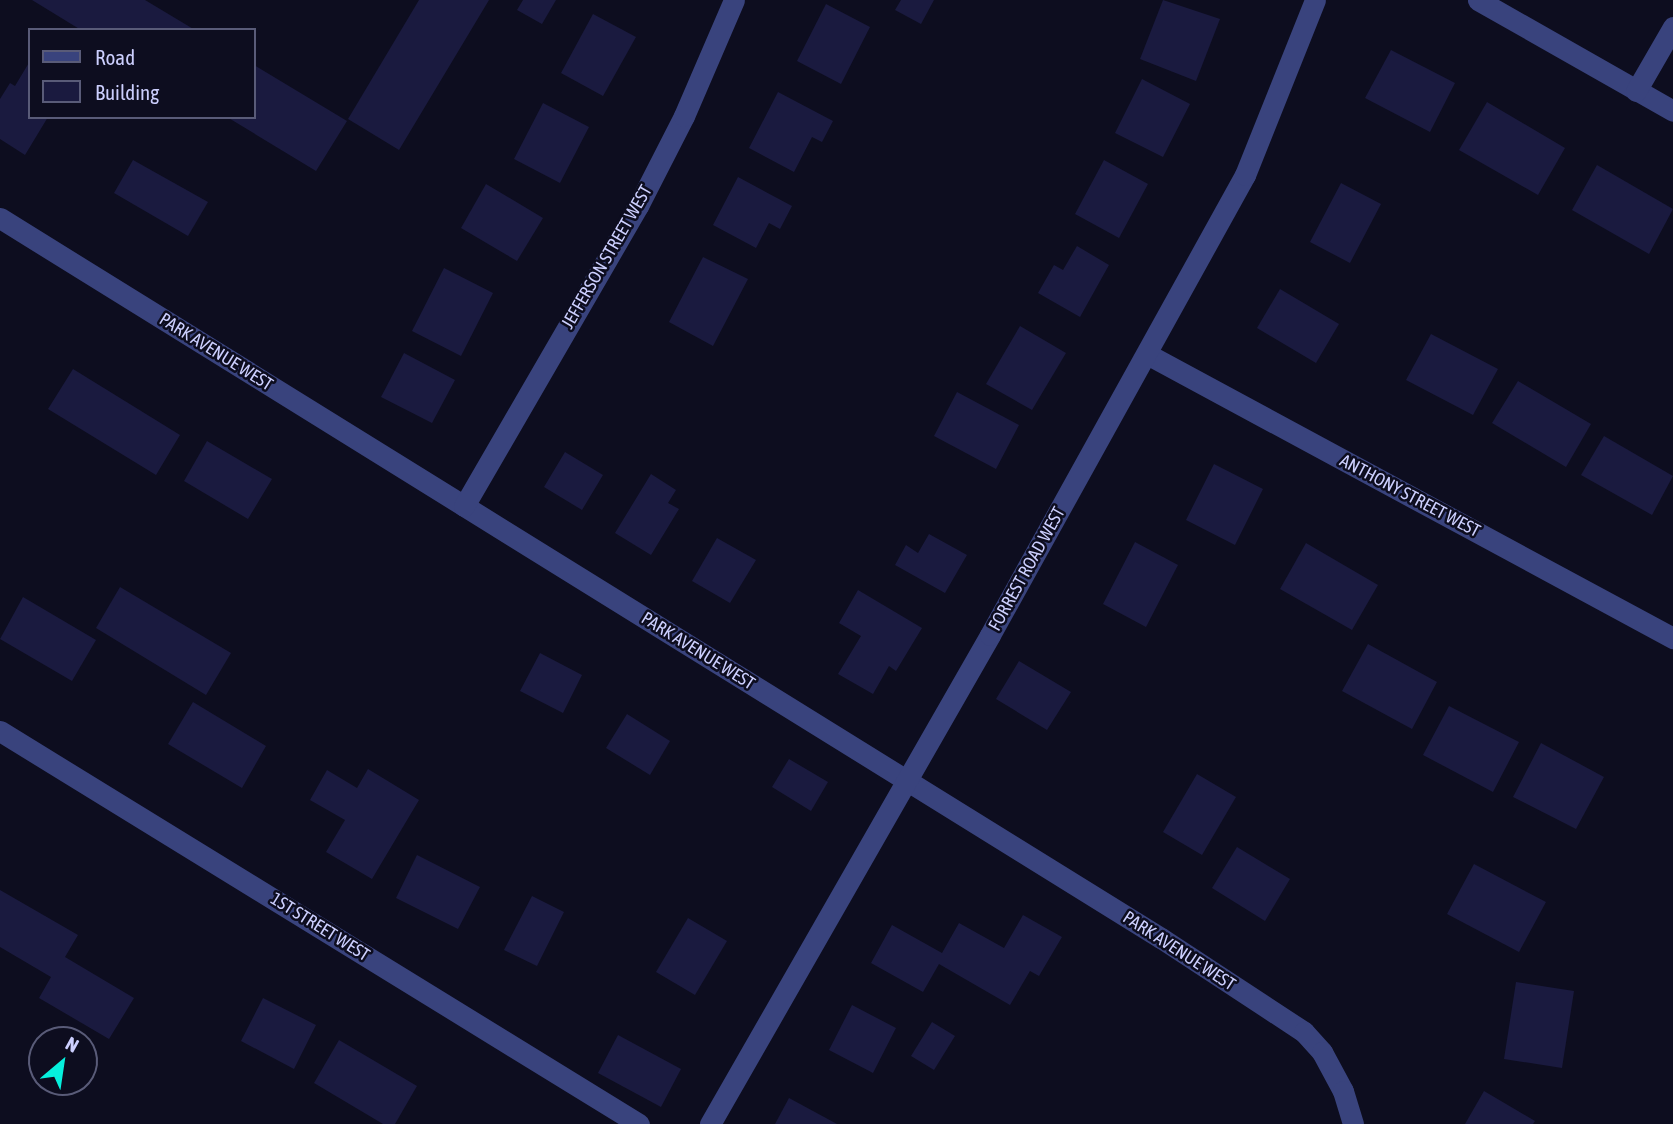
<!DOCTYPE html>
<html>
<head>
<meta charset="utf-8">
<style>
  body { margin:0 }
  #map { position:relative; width:1673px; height:1124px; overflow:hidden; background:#0d0d1f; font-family:"Asap Condensed",sans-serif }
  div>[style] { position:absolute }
  .building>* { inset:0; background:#1a1a3f }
  .minor>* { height:21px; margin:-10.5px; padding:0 10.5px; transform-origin:10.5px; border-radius:10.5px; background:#39437d }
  span { translate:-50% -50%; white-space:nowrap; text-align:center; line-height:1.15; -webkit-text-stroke:5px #0d0d1f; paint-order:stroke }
  .street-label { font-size:18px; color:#cccffe }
  .legend { position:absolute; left:28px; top:28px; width:228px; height:91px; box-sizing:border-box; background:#0d0d1f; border:2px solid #595b78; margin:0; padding:9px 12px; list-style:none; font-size:21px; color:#cccffe }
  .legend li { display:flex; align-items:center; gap:14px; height:35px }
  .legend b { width:35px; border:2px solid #595b78 }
  .north { position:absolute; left:28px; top:1026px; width:70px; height:70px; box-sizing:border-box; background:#0d0d1f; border:2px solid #595b78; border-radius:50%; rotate:29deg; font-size:19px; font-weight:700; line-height:28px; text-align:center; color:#cccffe }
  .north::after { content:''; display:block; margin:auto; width:24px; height:32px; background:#06f0dd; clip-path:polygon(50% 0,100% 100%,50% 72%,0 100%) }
</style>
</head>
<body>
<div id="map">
  <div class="building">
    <i style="clip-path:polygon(32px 0,145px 0,195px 30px,81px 30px)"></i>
    <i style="clip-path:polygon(419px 0,489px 0,399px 150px,348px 119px)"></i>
    <i style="clip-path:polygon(523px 0,556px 0,542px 24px,517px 10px)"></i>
    <i style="clip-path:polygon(901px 0,934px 0,921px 24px,895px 10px)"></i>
    <i style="clip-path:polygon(1163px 0,1220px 19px,1196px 81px,1140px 59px)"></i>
    <i style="clip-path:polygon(826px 4px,870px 27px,841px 84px,797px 61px)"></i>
    <i style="clip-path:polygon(593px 14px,636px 37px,603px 96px,561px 73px)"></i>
    <i style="clip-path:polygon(1391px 50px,1455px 83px,1430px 132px,1365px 98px)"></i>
    <i style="clip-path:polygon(30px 61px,30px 117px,48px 117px,25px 155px,0 139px,0 99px,10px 83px,15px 86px)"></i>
    <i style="clip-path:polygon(254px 65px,347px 121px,316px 171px,227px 117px,254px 117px)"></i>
    <i style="clip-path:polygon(1142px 79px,1190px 104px,1163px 157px,1115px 133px)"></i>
    <i style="clip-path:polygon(778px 92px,833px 121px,822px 142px,812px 137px,794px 172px,749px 148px)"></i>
    <i style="clip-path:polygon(1487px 102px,1565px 148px,1538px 195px,1459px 150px)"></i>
    <i style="clip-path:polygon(543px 103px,589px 127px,560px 183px,514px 159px)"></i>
    <i style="clip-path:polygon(133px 160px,208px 202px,188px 236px,114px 193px)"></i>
    <i style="clip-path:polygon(1104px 160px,1148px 184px,1119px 238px,1075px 214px)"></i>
    <i style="clip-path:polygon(1597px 165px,1673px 209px,1649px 254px,1572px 210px)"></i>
    <i style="clip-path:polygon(738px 177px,792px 206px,780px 229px,769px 223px,756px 248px,713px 225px)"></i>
    <i style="clip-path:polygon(1341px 183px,1381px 204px,1350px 263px,1310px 242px)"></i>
    <i style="clip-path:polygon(486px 184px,543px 218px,517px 261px,461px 228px)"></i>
    <i style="clip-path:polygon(1077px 246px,1109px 265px,1080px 317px,1038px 293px,1054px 265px,1063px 270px)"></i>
    <i style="clip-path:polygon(703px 257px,748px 279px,713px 346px,669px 322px)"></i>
    <i style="clip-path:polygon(444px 268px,493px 293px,461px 356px,412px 331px)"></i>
    <i style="clip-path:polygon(1280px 289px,1339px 324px,1316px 363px,1257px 328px)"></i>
    <i style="clip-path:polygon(1020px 326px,1066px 353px,1032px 410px,986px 384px)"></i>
    <i style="clip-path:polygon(1431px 334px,1498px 369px,1473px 415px,1406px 380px)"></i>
    <i style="clip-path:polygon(404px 353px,455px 380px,432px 423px,381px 397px)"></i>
    <i style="clip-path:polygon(73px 369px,180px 435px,156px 475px,48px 409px)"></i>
    <i style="clip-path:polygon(1518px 381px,1591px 424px,1566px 467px,1492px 423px)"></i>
    <i style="clip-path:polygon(957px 392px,1019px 425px,996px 469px,934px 436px)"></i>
    <i style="clip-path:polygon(1604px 436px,1673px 476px,1652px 515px,1581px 475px)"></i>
    <i style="clip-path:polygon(207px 441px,272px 479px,248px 519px,184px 481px)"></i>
    <i style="clip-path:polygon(565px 452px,603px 475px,582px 510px,544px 487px)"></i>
    <i style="clip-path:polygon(1214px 464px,1263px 489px,1235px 545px,1186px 520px)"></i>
    <i style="clip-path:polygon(651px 474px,676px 490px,668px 503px,679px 509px,651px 555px,615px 533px)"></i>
    <i style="clip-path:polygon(929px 534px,967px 555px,945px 593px,895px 565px,906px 545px,918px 553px)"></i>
    <i style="clip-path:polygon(717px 538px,756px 560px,730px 603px,692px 581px)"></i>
    <i style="clip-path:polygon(1135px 542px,1178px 565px,1146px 627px,1103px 604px)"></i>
    <i style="clip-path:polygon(1306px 543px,1378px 585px,1352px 630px,1280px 589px)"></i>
    <i style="clip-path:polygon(120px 587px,231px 653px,206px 695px,96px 628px)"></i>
    <i style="clip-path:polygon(858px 590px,922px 628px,896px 671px,889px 666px,873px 694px,838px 674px,861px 636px,839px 623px)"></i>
    <i style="clip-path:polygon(23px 597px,96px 640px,72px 681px,0 639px)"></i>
    <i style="clip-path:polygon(1368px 644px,1437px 682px,1412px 729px,1342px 691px)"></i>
    <i style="clip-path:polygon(540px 653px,582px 675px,563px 713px,520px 691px)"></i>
    <i style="clip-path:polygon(1019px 661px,1071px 692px,1047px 730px,996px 699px)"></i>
    <i style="clip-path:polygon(193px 702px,266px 746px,242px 788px,168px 744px)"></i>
    <i style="clip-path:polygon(1449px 706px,1519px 742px,1493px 792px,1423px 755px)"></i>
    <i style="clip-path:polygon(627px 714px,670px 741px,650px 775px,606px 748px)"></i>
    <i style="clip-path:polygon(1541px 743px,1604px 777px,1576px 829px,1513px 797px)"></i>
    <i style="clip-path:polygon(789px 759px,828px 782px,811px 811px,772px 787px)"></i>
    <i style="clip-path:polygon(368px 769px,419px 800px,372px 879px,326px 852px,345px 820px,310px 800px,327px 770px,357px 788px)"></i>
    <i style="clip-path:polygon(1197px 774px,1236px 797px,1202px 855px,1163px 832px)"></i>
    <i style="clip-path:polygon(1237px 847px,1290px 879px,1265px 921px,1212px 888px)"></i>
    <i style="clip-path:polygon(417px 855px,480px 887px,458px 929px,396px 898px)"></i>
    <i style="clip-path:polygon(1474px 864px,1546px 902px,1519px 952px,1447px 914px)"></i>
    <i style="clip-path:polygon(0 890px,78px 935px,65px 957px,134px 998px,109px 1039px,39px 998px,51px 977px,0 947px)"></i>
    <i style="clip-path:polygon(532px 896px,564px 912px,537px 966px,504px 950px)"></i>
    <i style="clip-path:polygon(1023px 915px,1062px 937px,1039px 976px,1030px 971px,1010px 1005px,939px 964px,923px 992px,871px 963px,892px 925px,942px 953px,959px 923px,1004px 948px)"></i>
    <i style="clip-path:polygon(688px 918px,727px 941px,695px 995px,656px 972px)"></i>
    <i style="clip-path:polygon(1516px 982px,1574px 991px,1562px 1068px,1504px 1059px)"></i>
    <i style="clip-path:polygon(263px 998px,316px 1025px,294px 1069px,241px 1041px)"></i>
    <i style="clip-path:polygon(852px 1005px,896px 1028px,873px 1073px,829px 1050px)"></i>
    <i style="clip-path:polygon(932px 1022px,955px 1036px,934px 1070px,911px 1056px)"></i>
    <i style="clip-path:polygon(618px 1035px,681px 1069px,661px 1107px,598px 1073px)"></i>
    <i style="clip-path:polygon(339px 1040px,417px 1086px,395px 1124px,383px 1124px,314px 1083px)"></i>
    <i style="clip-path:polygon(1484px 1091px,1535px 1121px,1533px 1124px,1465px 1124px)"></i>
    <i style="clip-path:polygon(789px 1098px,837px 1124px,775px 1124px)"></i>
  </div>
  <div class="minor">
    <i style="left:1478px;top:0;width:224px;rotate:29.6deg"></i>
    <i style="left:1636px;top:91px;width:74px;rotate:-60deg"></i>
    <i style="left:0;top:218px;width:1366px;rotate:31.81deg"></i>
    <i style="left:1161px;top:938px;width:171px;rotate:33.3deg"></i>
    <i style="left:1304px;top:1032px;width:27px;rotate:48deg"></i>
    <i style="left:1322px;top:1052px;width:44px;rotate:61.7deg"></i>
    <i style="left:1343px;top:1091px;width:34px;rotate:73deg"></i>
    <i style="left:1147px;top:354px;width:598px;rotate:28.37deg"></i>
    <i style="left:464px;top:506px;width:347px;rotate:-59.9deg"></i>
    <i style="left:638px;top:206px;width:101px;rotate:-62.9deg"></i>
    <i style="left:684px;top:116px;width:126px;rotate:-66.7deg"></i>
    <i style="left:0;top:731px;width:750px;rotate:31.59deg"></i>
    <i style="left:710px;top:1124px;width:563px;rotate:-60.2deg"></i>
    <i style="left:990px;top:635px;width:526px;rotate:-61deg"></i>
    <i style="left:1245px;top:175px;width:188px;rotate:-68.2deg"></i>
  </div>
  <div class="street-label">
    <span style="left:607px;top:257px;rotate:-60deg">JEFFERSON STREET WEST</span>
    <span style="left:216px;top:352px;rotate:32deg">PARK AVENUE WEST</span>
    <span style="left:1410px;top:496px;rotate:28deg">ANTHONY STREET WEST</span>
    <span style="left:1027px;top:569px;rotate:-61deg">FORREST ROAD WEST</span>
    <span style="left:698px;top:651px;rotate:32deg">PARK AVENUE WEST</span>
    <span style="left:320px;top:927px;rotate:32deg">1ST STREET WEST</span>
    <span style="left:1179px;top:951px;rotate:33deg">PARK AVENUE WEST</span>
  </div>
  <ul class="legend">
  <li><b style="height:9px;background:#39437d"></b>Road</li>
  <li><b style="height:19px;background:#1a1a3f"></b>Building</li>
  </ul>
  <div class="north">N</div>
</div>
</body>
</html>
